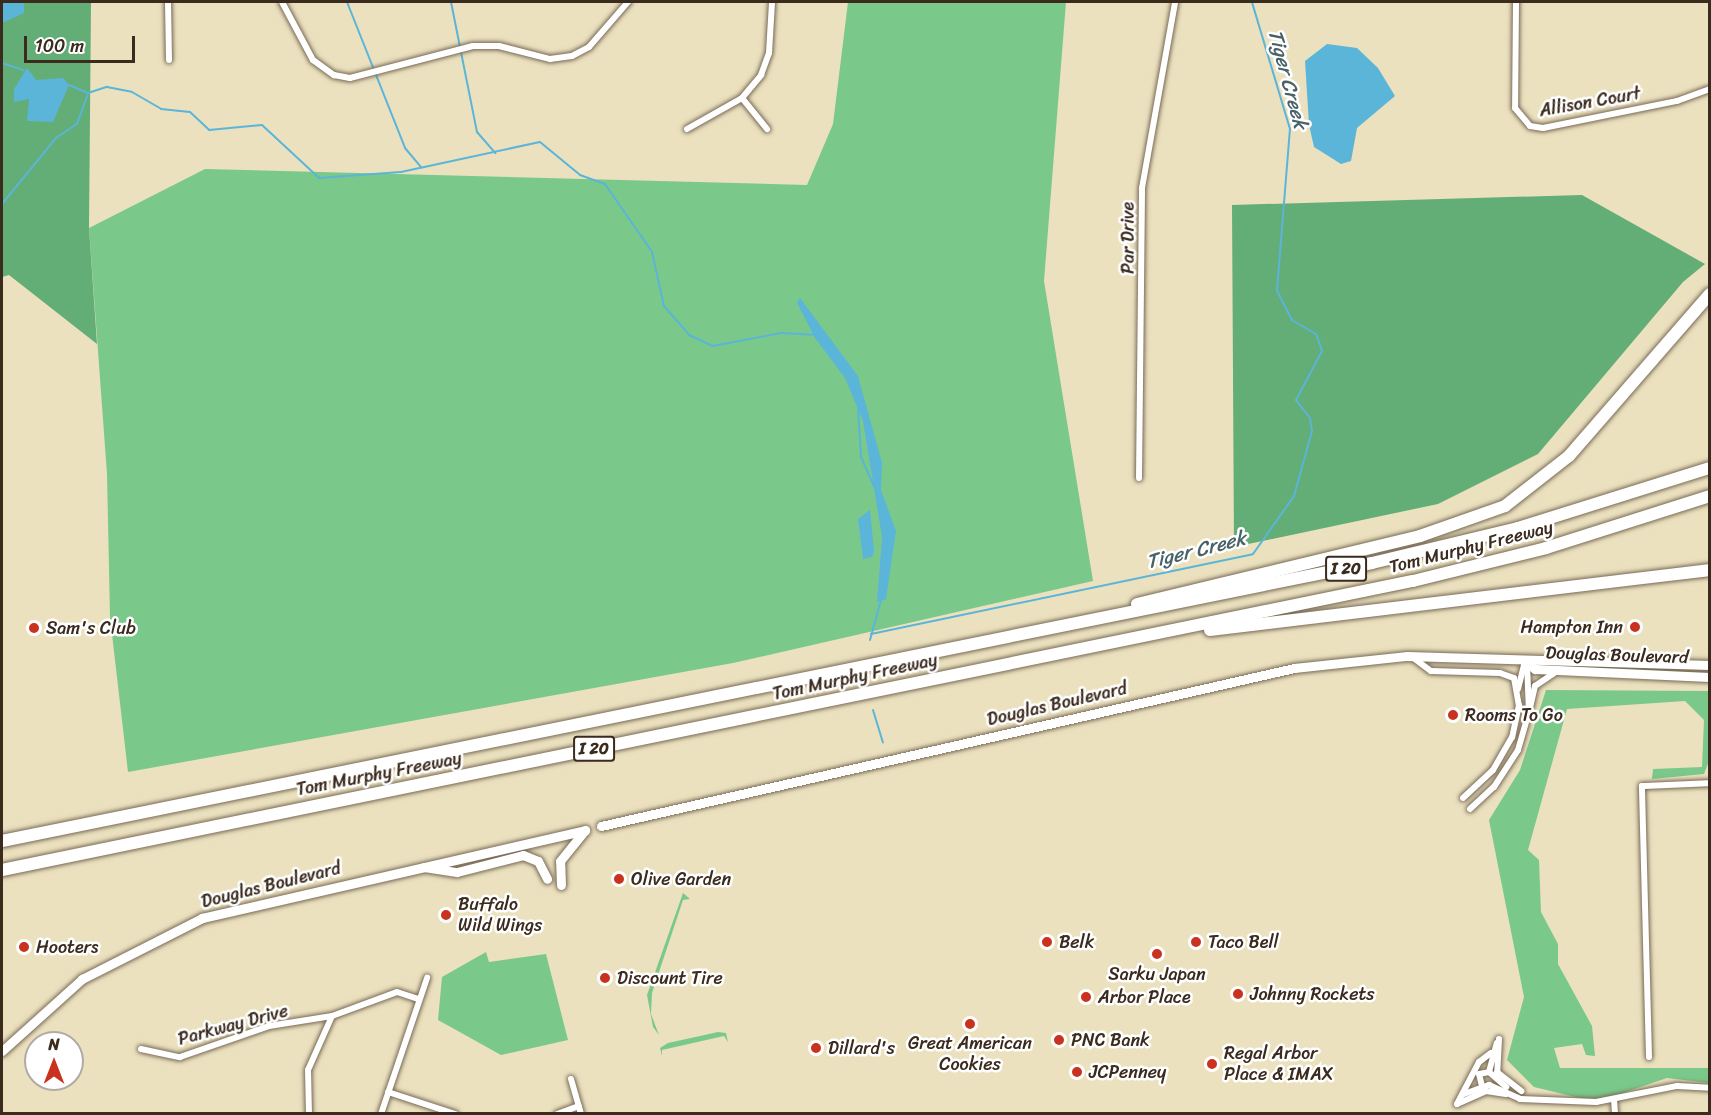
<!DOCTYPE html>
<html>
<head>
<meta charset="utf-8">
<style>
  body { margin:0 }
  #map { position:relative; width:1711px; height:1115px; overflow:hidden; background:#ebe1bf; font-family:Sriracha,sans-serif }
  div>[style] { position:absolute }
  .green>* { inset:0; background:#7ac98a }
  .forest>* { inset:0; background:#63ad76 }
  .water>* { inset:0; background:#5bb5d8 }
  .stream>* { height:2px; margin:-1px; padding:0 1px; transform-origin:1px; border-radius:1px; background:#5bb5d8 }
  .roads { filter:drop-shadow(0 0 2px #796a56) drop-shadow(0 0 2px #796a56) }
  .minor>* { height:6px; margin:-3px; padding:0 3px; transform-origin:3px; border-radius:3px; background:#fff }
  .secondary>* { height:9px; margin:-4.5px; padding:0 4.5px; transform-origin:4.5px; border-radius:4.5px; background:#fff }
  .motorway>* { height:12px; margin:-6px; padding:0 6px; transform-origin:6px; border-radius:6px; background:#fff }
  .dots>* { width:16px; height:16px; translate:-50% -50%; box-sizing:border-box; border:3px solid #fff; border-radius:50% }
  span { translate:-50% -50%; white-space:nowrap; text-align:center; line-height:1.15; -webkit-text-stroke:5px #fff; paint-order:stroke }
  .shield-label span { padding:2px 4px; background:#fff; border:2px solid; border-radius:4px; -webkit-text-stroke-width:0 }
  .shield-label { font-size:16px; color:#3b2a1e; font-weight:700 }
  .street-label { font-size:18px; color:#3b2a1e }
  .poi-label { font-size:18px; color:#3b2a1e }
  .right { translate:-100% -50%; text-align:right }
  .left { translate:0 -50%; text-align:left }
  .water-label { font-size:20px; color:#486268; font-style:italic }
  .frame { position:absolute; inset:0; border:3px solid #3b2a1e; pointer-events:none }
  .north { position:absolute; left:24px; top:1031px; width:60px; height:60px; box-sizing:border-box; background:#fff; border:2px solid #b1aaa5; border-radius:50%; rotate:0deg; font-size:16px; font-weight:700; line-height:24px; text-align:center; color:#3b2a1e }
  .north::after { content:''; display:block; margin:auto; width:21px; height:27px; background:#c8321e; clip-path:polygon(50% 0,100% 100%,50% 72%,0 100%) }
  .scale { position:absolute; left:24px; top:36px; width:111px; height:27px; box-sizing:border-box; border:3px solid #3b2a1e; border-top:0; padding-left:8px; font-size:18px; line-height:21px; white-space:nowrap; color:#3b2a1e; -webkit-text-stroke:4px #fff; paint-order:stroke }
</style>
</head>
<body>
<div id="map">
  <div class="green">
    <i style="clip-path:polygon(848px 2px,1066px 2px,1044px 281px,1093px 581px,733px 663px,128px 772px,110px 617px,107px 474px,89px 228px,205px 169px,807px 185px,833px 124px)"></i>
    <i style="clip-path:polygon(1546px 690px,1709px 691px,1709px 761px,1704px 774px,1652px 779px,1653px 769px,1702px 767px,1704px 720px,1685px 701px,1567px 709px,1528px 850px,1539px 860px,1541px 912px,1558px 944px,1558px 964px,1592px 1026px,1595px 1056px,1586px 1055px,1582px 1044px,1554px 1048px,1560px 1068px,1709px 1068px,1709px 1083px,1667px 1078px,1596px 1102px,1534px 1087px,1507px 1060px,1524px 997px,1489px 820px,1520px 770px)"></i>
    <i style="clip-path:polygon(683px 893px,690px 899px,683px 900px,652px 993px,651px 1014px,659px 1035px,653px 1027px,647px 995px)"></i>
    <i style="clip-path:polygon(486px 952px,489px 962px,546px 954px,568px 1040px,501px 1055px,438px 1020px,442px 977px)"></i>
    <i style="clip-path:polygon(718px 1032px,726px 1033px,728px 1042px,724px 1036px,662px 1050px,662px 1056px,660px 1048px,668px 1043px)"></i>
  </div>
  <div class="forest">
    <i style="clip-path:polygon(2px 2px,91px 2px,89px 228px,97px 344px,9px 275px,2px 277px)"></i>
    <i style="clip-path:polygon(1582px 195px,1705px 264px,1683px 282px,1538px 454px,1438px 504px,1234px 547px,1232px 205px)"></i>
  </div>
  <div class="water">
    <i style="clip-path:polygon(2px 2px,24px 2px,24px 13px,2px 23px)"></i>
    <i style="clip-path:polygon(1327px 44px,1357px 48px,1378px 68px,1395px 96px,1357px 128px,1351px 161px,1341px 164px,1314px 147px,1309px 125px,1305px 61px)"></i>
    <i style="clip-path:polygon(27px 68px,36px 80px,63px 78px,69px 85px,53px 122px,27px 121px,29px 99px,14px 102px,14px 89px)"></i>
    <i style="clip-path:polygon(800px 298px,858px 376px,882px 463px,881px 490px,896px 531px,886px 599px,877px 602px,882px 537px,863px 421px,845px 378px,815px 338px,797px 303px)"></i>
    <i style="clip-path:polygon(870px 510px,874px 551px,872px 557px,863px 559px,858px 519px)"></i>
  </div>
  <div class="stream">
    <i style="left:347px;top:2px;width:157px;rotate:68.3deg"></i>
    <i style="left:405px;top:148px;width:25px;rotate:50deg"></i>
    <i style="left:451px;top:2px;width:133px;rotate:78.7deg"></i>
    <i style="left:477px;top:132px;width:28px;rotate:49deg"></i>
    <i style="left:2px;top:63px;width:23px;rotate:18deg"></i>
    <i style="left:69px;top:85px;width:21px;rotate:23deg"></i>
    <i style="left:2px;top:204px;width:85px;rotate:-50.7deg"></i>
    <i style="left:56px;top:138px;width:25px;rotate:-34deg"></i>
    <i style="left:77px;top:124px;width:33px;rotate:-70deg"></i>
    <i style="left:88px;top:93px;width:20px;rotate:-18deg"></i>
    <i style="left:107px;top:87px;width:25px;rotate:11deg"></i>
    <i style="left:132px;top:92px;width:34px;rotate:30deg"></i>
    <i style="left:161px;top:109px;width:29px;rotate:6deg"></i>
    <i style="left:190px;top:112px;width:26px;rotate:43deg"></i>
    <i style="left:209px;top:130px;width:53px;rotate:-5.4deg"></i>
    <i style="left:262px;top:125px;width:78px;rotate:42.9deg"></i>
    <i style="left:319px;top:178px;width:82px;rotate:-4.2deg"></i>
    <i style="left:401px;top:172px;width:142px;rotate:-12.2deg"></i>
    <i style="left:540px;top:142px;width:52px;rotate:39.5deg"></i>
    <i style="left:580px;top:175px;width:27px;rotate:20deg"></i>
    <i style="left:605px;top:184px;width:83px;rotate:55.3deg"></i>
    <i style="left:652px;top:252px;width:55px;rotate:77.5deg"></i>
    <i style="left:664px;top:306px;width:38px;rotate:49deg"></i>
    <i style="left:689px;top:335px;width:26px;rotate:25deg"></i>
    <i style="left:713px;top:346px;width:69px;rotate:-10.8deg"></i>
    <i style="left:781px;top:333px;width:33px;rotate:3deg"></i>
    <i style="left:858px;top:409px;width:48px;rotate:86.4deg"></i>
    <i style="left:861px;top:457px;width:37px;rotate:66deg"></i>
    <i style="left:871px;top:634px;width:390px;rotate:-11.8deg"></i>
    <i style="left:1253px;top:554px;width:71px;rotate:-54.7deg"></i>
    <i style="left:1294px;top:496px;width:67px;rotate:-74.5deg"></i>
    <i style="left:1312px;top:431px;width:13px;rotate:-99deg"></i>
    <i style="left:1310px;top:418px;width:23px;rotate:-128deg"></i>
    <i style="left:1296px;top:400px;width:55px;rotate:-62deg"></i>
    <i style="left:1322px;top:351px;width:18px;rotate:-109deg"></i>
    <i style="left:1316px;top:334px;width:28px;rotate:-150deg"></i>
    <i style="left:1292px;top:320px;width:34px;rotate:-117deg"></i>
    <i style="left:1277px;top:290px;width:162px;rotate:-85.4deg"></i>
    <i style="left:1290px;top:129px;width:133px;rotate:-106.7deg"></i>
    <i style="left:870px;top:640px;width:41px;rotate:-74.6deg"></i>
    <i style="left:873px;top:710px;width:34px;rotate:73deg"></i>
  </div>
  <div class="roads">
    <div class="minor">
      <i style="left:168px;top:2px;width:58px;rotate:89deg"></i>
      <i style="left:282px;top:2px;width:66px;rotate:61.9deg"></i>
      <i style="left:313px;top:60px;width:26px;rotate:36deg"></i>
      <i style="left:334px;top:75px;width:16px;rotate:11deg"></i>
      <i style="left:350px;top:78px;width:127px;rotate:-14.6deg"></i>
      <i style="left:473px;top:46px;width:26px"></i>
      <i style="left:499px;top:46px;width:53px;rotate:14.3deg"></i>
      <i style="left:550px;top:59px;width:22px;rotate:-8deg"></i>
      <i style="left:572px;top:56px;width:19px;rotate:-28deg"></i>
      <i style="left:589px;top:47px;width:60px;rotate:-49.1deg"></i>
      <i style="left:1516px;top:2px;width:106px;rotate:90.5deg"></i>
      <i style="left:1515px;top:108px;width:23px;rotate:50deg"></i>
      <i style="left:1530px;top:126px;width:13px;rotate:9deg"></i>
      <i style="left:1543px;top:128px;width:137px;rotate:-11.4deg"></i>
      <i style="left:1677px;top:101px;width:35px;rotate:-20deg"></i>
      <i style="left:742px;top:98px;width:40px;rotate:51deg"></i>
      <i style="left:687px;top:129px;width:63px;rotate:-29.4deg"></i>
      <i style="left:742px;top:98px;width:30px;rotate:-50deg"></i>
      <i style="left:761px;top:75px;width:23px;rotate:-70deg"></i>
      <i style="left:769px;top:53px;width:51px;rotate:-86.6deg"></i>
      <i style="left:1139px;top:478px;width:290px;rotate:-89.4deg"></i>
      <i style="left:1142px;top:188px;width:189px;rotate:-79.9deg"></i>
      <i style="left:1411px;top:656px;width:25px;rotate:37deg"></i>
      <i style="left:1431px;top:671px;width:69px;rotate:1.7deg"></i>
      <i style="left:1500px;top:673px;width:15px;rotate:20deg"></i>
      <i style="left:1514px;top:678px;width:27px;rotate:80deg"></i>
      <i style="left:1519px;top:705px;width:33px;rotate:102deg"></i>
      <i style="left:1512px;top:737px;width:38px;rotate:120deg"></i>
      <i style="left:1493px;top:770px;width:41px;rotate:137deg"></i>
      <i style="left:1518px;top:689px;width:29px;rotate:-76deg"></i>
      <i style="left:1529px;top:712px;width:27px;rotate:-77deg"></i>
      <i style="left:1535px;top:686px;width:25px;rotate:-34deg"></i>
      <i style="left:1470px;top:809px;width:33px;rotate:-43deg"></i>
      <i style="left:1494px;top:787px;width:44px;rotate:-57deg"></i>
      <i style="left:1518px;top:750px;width:40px;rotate:-74deg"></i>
      <i style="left:1529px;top:712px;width:48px;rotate:-92.4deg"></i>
      <i style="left:1499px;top:1039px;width:33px;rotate:93deg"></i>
      <i style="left:1497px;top:1072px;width:31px;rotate:38deg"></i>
      <i style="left:141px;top:1049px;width:40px;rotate:12deg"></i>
      <i style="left:180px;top:1057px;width:94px;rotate:-19.2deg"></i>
      <i style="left:269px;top:1026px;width:64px;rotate:-9deg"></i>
      <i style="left:1649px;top:1057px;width:271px;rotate:-91.5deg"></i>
      <i style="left:1642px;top:786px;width:68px;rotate:-2.5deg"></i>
      <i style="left:1489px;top:1072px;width:23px;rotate:41deg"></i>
      <i style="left:1489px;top:1072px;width:30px;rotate:-75deg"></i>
      <i style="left:571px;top:1079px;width:36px;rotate:74deg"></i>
      <i style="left:1482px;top:1086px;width:12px;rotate:-104deg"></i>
      <i style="left:1479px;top:1074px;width:10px;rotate:-11deg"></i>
      <i style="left:388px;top:1092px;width:71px;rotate:18.2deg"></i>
      <i style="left:1464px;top:1094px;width:27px;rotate:-20deg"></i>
      <i style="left:1489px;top:1085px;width:34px;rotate:24deg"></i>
      <i style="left:1520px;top:1099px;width:76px;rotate:2.3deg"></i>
      <i style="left:1596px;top:1102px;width:83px;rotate:-11.2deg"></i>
      <i style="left:1677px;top:1086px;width:33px;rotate:3deg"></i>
      <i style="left:1614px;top:1099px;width:15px;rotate:86deg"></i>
      <i style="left:1457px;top:1104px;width:47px;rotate:-62.4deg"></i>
      <i style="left:1479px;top:1062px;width:15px;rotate:-37deg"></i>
      <i style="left:1457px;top:1104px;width:32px;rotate:-24deg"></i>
      <i style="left:1486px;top:1091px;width:20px;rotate:9deg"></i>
      <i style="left:309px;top:1114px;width:44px;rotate:-91.3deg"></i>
      <i style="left:308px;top:1070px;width:59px;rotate:-66deg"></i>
      <i style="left:332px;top:1016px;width:69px;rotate:-20.3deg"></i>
      <i style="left:397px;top:992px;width:22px;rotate:18deg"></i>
      <i style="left:381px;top:1114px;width:144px;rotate:-71.3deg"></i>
      <i style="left:557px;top:1114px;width:23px;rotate:-20deg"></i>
    </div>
    <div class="secondary">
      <i style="left:1525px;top:661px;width:13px;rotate:39deg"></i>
      <i style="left:1535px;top:669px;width:175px;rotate:2.6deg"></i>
      <i style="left:601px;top:826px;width:711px;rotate:-12.84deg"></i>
      <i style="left:1294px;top:668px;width:114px;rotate:-6.1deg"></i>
      <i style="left:1407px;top:656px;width:303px;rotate:1.7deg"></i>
      <i style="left:424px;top:867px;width:33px;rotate:9deg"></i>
      <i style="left:457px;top:872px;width:68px;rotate:-14.4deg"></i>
      <i style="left:523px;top:855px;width:16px;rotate:22deg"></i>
      <i style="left:538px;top:861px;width:20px;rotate:63deg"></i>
      <i style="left:561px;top:885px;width:24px;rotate:-92deg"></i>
      <i style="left:560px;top:861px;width:40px;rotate:-51deg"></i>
      <i style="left:2px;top:1051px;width:108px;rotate:-42deg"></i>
      <i style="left:82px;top:979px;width:135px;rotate:-26.9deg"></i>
      <i style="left:202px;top:918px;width:393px;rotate:-12.9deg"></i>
    </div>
    <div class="motorway">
      <i style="left:1137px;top:604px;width:291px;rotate:-13.5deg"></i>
      <i style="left:1420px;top:536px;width:90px;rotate:-19.4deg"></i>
      <i style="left:1505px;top:506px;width:81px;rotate:-38deg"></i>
      <i style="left:1569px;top:456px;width:215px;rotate:-49deg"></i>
      <i style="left:1210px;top:630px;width:504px;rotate:-6.84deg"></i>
      <i style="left:2px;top:841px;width:1398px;rotate:-11.47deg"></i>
      <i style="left:1372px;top:563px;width:150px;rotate:-13.5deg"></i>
      <i style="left:1518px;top:528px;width:201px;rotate:-17.4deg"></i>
      <i style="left:2px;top:870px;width:1440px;rotate:-11.58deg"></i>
      <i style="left:1413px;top:581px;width:137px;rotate:-13.9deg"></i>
      <i style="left:1546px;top:548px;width:172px;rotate:-17.6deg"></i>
    </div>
  </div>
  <div class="dots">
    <i style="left:1635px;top:627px;background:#c8321e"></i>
    <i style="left:34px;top:628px;background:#c8321e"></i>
    <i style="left:1453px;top:715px;background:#c8321e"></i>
    <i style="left:619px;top:879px;background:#c8321e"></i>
    <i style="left:446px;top:915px;background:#c8321e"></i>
    <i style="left:1047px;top:942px;background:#c8321e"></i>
    <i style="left:1196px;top:942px;background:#c8321e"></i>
    <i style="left:24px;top:947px;background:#c8321e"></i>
    <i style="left:1157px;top:954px;background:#c8321e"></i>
    <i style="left:605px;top:978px;background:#c8321e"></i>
    <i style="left:1238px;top:994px;background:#c8321e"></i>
    <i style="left:1086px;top:997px;background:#c8321e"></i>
    <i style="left:970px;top:1024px;background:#c8321e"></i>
    <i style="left:1059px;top:1040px;background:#c8321e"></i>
    <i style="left:816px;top:1048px;background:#c8321e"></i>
    <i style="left:1212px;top:1064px;background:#c8321e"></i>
    <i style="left:1077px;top:1072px;background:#c8321e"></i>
  </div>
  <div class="shield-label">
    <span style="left:1346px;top:569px">I 20</span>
    <span style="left:594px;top:749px">I 20</span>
  </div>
  <div class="street-label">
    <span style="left:1590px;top:102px;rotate:-10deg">Allison Court</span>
    <span style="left:1128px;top:238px;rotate:-90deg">Par Drive</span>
    <span style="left:1471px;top:547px;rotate:-14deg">Tom Murphy Freeway</span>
    <span style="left:1617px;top:655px;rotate:2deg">Douglas Boulevard</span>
    <span style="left:855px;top:677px;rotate:-12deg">Tom Murphy Freeway</span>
    <span style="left:1057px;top:704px;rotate:-13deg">Douglas Boulevard</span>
    <span style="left:379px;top:774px;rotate:-11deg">Tom Murphy Freeway</span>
    <span style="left:271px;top:885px;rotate:-14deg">Douglas Boulevard</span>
    <span style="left:233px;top:1025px;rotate:-15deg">Parkway Drive</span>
  </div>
  <div class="poi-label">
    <span class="right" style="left:1623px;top:627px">Hampton Inn</span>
    <span class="left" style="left:46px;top:628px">Sam's Club</span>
    <span class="left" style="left:1465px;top:715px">Rooms To Go</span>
    <span class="left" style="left:631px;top:879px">Olive Garden</span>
    <span class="left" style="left:458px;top:915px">Buffalo<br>Wild Wings</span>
    <span class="left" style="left:1059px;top:942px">Belk</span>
    <span class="left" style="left:1208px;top:942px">Taco Bell</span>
    <span class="left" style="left:36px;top:947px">Hooters</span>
    <span style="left:1157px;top:974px">Sarku Japan</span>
    <span class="left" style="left:617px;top:978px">Discount Tire</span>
    <span class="left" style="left:1250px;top:994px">Johnny Rockets</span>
    <span class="left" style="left:1098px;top:997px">Arbor Place</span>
    <span class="left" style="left:1071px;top:1040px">PNC Bank</span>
    <span style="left:970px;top:1054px">Great American<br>Cookies</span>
    <span class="left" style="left:828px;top:1048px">Dillard's</span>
    <span class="left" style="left:1224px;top:1064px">Regal Arbor<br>Place &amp; IMAX</span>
    <span class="left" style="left:1089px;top:1072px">JCPenney</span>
  </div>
  <div class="water-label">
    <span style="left:1288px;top:79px;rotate:75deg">Tiger Creek</span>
    <span style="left:1196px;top:550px;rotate:-14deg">Tiger Creek</span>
  </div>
  <div class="frame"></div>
  <div class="north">N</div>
  <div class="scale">100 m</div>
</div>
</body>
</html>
